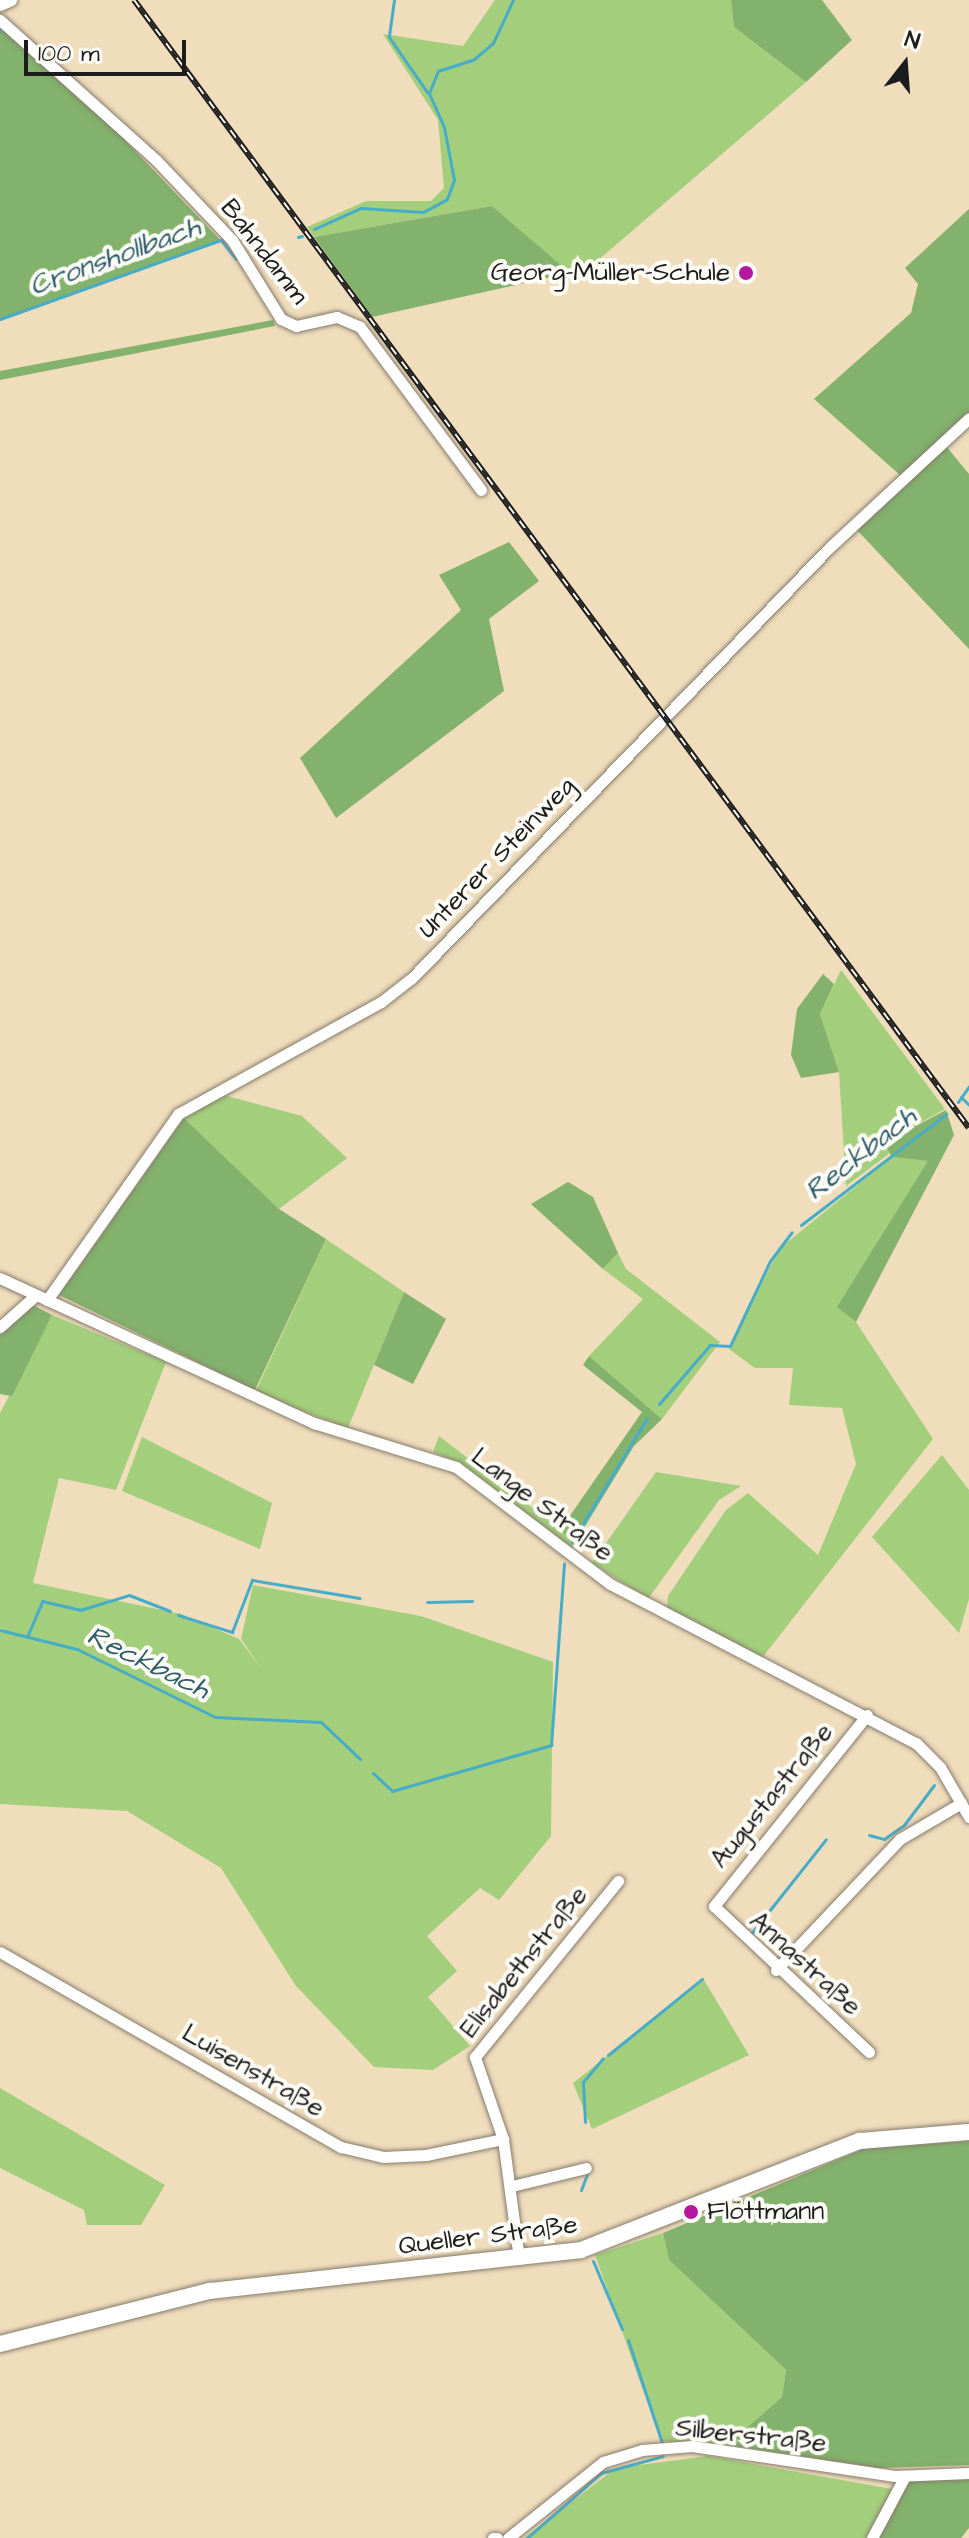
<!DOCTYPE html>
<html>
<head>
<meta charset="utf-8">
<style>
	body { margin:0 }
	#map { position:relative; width:969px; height:2538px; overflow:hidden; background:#efddbc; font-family:"Architects Daughter",sans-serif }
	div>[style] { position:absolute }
	.green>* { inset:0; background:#a3cf7c }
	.forest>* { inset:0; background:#82b26c }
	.stream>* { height:3px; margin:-1.5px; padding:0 1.5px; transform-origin:1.5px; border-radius:1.5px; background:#47acc7 }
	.roads { filter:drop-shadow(0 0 2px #867c6c) drop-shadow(0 0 2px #867c6c) }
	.street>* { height:11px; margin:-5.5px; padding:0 5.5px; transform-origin:5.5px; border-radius:5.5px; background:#fff }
	.secondary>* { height:16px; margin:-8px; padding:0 8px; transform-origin:8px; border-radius:8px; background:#fff }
	.rail>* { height:6px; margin-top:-3px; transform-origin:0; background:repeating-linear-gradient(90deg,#fdfcf7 0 9px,#1c1c1c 0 18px); box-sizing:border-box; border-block:2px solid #1c1c1c }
	.dots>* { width:22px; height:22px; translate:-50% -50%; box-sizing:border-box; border:4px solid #fdfcf7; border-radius:50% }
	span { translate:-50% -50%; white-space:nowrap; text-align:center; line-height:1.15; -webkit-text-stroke:8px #fdfcf7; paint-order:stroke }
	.street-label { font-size:26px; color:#1c1c1c }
	.poi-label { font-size:26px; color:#1c1c1c }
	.right { translate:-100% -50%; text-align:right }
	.left { translate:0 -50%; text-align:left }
	.water-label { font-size:28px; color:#2f5d69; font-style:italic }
	.north { position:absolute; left:865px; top:24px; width:80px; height:80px; -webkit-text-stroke:6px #fdfcf7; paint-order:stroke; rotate:17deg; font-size:22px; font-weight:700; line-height:32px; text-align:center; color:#1c1c1c }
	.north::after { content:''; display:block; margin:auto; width:28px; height:36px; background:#1c1c1c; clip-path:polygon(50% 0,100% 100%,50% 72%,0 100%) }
	.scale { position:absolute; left:24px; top:40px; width:162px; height:36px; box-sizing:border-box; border:4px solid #1c1c1c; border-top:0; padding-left:10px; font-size:24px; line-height:28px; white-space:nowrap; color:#1c1c1c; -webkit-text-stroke:6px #fdfcf7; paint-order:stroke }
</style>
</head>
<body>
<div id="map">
	<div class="green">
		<i style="clip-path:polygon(495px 0,731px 0,734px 27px,806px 82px,576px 279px,492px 206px,314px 237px,307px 227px,366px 201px,431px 201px,444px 188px,438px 120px,383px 34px,463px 46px)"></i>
		<i style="clip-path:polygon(841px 970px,945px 1109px,885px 1143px,890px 1153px,846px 1186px,839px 1072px,820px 1014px)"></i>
		<i style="clip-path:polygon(223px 1095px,302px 1116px,347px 1158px,279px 1209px,184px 1118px)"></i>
		<i style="clip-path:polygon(892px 1157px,929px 1161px,838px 1307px,856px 1322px,933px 1439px,762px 1658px,667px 1609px,668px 1596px,726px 1510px,748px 1493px,818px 1555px,856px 1464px,842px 1408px,789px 1405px,793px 1368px,755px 1368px,729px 1349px,779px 1249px)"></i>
		<i style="clip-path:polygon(326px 1239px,404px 1292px,348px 1428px,255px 1393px)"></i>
		<i style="clip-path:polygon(618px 1253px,626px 1269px,720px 1342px,662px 1419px,589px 1356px,643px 1299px,603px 1269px)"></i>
		<i style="clip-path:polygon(52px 1315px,166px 1362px,116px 1490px,59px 1478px,33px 1583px,181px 1614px,239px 1639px,261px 1668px,241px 1639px,253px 1585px,421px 1616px,553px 1662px,551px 1836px,499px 1900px,480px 1888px,427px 1936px,457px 1971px,428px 1997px,470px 2046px,433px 2070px,374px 2067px,296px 1986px,221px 1868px,127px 1811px,0 1804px,0 1629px,7px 1631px,0 1628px,0 1413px)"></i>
		<i style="clip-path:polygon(439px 1436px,576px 1541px,572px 1549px,459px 1462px,433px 1452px)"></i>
		<i style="clip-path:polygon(142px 1437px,272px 1503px,260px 1549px,122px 1491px)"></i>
		<i style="clip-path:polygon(942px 1455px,969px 1490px,969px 1599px,959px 1633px,872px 1537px)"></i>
		<i style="clip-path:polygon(656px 1472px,741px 1486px,719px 1500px,648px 1599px,592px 1563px)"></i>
		<i style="clip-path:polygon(704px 1980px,749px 2055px,592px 2129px,573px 2083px)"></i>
		<i style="clip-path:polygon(0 2088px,165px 2185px,141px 2225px,87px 2225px,84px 2210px,0 2168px)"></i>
		<i style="clip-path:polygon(663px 2233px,669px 2260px,786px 2370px,782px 2397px,727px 2445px,661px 2441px,595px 2255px)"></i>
		<i style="clip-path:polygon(708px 2456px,892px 2489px,867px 2538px,524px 2538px,616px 2468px)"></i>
	</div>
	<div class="forest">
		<i style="clip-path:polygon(731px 0,822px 0,852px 40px,806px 82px,734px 27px)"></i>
		<i style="clip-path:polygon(0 27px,120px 135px,221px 241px,0 321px)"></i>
		<i style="clip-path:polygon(492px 206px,570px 273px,372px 317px,314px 237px)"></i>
		<i style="clip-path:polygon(969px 209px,969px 413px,900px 475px,814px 399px,911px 313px,918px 284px,905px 268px)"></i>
		<i style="clip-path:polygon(273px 320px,275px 326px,0 380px,0 371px)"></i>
		<i style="clip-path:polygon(945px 445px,969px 474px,969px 649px,857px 530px)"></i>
		<i style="clip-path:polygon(509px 542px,539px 581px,489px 619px,504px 691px,336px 818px,300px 758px,461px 610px,439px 575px)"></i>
		<i style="clip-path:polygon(823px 974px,834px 984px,820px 1014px,839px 1072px,801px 1078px,791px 1055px,797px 1009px)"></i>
		<i style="clip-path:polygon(946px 1110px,954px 1135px,856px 1322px,837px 1307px,928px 1161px,892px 1157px,884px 1143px)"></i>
		<i style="clip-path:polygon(184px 1118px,279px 1209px,326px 1239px,255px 1390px,59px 1295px)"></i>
		<i style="clip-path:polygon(568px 1182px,593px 1197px,618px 1253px,603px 1269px,531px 1204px)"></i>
		<i style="clip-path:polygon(404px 1292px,446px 1319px,413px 1384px,374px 1365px)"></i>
		<i style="clip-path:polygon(33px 1305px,52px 1315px,12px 1396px,0 1394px,0 1335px)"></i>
		<i style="clip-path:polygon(589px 1356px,662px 1419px,634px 1446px,576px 1541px,560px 1530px,642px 1412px,583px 1365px)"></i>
		<i style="clip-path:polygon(969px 2141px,969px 2465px,880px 2468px,727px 2445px,782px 2397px,786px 2370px,669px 2260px,663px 2233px,863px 2149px)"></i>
		<i style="clip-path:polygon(969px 2478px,969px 2528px,961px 2538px,879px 2538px,909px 2481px)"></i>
	</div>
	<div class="stream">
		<i style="left:394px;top:0;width:37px;rotate:98deg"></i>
		<i style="left:389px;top:37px;width:67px;rotate:55.4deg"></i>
		<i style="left:0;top:31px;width:1px;rotate:-45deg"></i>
		<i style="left:314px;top:229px;width:51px;rotate:-24.1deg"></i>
		<i style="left:361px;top:208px;width:62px;rotate:3.7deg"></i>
		<i style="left:423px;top:212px;width:27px;rotate:-28deg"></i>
		<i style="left:447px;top:199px;width:20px;rotate:-70deg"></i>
		<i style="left:454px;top:180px;width:54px;rotate:-100.7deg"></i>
		<i style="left:444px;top:127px;width:37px;rotate:-114deg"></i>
		<i style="left:429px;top:93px;width:24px;rotate:-68deg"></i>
		<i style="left:438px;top:71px;width:38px;rotate:-18deg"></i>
		<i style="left:474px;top:59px;width:25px;rotate:-40deg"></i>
		<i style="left:493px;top:43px;width:47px;rotate:-65.1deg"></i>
		<i style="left:298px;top:237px;width:4px;rotate:-14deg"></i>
		<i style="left:0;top:319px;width:235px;rotate:-19.7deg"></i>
		<i style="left:221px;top:240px;width:24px;rotate:52deg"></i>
		<i style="left:961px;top:1097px;width:11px;rotate:45deg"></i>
		<i style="left:958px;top:1102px;width:19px;rotate:-55deg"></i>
		<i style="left:801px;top:1225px;width:183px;rotate:-37.4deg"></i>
		<i style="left:659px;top:1404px;width:78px;rotate:-49.2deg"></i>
		<i style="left:710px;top:1345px;width:20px;rotate:3deg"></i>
		<i style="left:730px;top:1346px;width:94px;rotate:-64.8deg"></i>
		<i style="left:770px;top:1261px;width:36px;rotate:-53deg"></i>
		<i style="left:572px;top:1542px;width:145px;rotate:-58.8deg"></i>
		<i style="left:427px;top:1602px;width:45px;rotate:-1.3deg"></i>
		<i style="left:178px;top:1615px;width:57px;rotate:17.5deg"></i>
		<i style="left:232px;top:1632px;width:56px;rotate:-69deg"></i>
		<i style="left:252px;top:1580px;width:109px;rotate:9.5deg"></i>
		<i style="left:0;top:1630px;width:79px;rotate:13.9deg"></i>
		<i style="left:77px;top:1649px;width:154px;rotate:26.2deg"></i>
		<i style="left:215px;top:1717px;width:106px;rotate:2.7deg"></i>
		<i style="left:321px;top:1722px;width:54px;rotate:43.5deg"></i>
		<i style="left:27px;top:1637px;width:39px;rotate:-67deg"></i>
		<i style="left:42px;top:1601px;width:39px;rotate:13deg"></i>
		<i style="left:80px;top:1610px;width:51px;rotate:-17deg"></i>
		<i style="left:129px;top:1595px;width:44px;rotate:21.3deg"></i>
		<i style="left:373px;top:1773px;width:26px;rotate:43deg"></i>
		<i style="left:392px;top:1791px;width:166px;rotate:-16.1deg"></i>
		<i style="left:551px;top:1745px;width:182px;rotate:-85.9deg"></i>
		<i style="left:869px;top:1835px;width:16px;rotate:15deg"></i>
		<i style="left:884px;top:1839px;width:24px;rotate:-35deg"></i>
		<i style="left:904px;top:1825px;width:50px;rotate:-53.1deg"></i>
		<i style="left:750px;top:1935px;width:122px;rotate:-51.6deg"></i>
		<i style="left:608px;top:2055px;width:121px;rotate:-39deg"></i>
		<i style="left:585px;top:2122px;width:40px;rotate:-92.9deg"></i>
		<i style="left:583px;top:2082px;width:31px;rotate:-50deg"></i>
		<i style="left:581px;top:2190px;width:19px;rotate:-69deg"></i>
		<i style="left:593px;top:2261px;width:74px;rotate:66.9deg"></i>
		<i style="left:628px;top:2340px;width:108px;rotate:71.7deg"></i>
		<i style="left:527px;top:2538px;width:98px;rotate:-41.3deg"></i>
		<i style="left:601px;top:2473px;width:64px;rotate:-15.3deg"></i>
	</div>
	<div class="roads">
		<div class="street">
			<i style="left:0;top:5px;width:12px;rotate:-24deg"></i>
			<i style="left:0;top:20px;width:210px;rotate:41.9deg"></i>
			<i style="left:156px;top:160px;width:110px;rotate:46.5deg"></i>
			<i style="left:232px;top:240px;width:93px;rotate:58.2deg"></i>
			<i style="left:281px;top:319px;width:17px;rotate:25deg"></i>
			<i style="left:296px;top:326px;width:42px;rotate:-12.4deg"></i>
			<i style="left:337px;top:317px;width:25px;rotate:23deg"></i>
			<i style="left:360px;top:327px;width:203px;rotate:53.4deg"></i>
			<i style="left:0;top:1278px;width:346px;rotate:24.8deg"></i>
			<i style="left:314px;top:1423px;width:149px;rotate:17.2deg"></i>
			<i style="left:456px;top:1467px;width:193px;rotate:37.2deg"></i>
			<i style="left:610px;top:1584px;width:345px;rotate:27.5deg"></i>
			<i style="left:916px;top:1743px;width:34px;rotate:45deg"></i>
			<i style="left:940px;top:1767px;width:58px;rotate:59.9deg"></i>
			<i style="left:47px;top:1300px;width:228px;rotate:-54.8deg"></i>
			<i style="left:178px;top:1114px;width:232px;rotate:-28.9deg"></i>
			<i style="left:381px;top:1002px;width:39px;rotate:-38deg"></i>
			<i style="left:412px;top:978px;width:602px;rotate:-45.88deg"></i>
			<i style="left:831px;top:546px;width:188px;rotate:-42.8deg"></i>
			<i style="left:0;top:1327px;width:48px;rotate:-41.6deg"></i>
			<i style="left:867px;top:1715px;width:245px;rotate:128.7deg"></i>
			<i style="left:714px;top:1906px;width:213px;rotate:43.3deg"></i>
			<i style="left:0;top:1952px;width:393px;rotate:29.8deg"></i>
			<i style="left:341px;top:2147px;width:43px;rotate:13.4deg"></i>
			<i style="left:383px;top:2157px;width:43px;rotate:-2.7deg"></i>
			<i style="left:426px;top:2155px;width:79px;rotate:-11.7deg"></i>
			<i style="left:776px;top:1970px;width:180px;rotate:-46.6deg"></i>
			<i style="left:900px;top:1839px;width:71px;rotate:-30.5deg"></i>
			<i style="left:512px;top:2186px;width:76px;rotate:-13.7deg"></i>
			<i style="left:519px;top:2259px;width:121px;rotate:-97.6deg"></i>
			<i style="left:503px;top:2139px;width:87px;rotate:-108.9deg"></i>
			<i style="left:475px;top:2057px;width:227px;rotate:-50.9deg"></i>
			<i style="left:493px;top:2538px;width:4px"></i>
			<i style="left:508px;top:2538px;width:122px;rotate:-38.7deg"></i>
			<i style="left:603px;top:2462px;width:41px;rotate:-17.1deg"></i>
			<i style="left:642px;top:2450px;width:50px;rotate:-4.6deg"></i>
			<i style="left:692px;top:2446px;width:205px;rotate:8.4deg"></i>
			<i style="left:895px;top:2476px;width:74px;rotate:-2.3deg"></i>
			<i style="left:872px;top:2538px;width:70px;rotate:-62deg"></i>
		</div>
		<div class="secondary">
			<i style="left:0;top:2344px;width:217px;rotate:-14.2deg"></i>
			<i style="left:210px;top:2291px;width:373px;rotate:-6.3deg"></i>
			<i style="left:581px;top:2250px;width:299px;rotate:-21.4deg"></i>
			<i style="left:859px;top:2141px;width:110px;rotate:-4.7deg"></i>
		</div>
	</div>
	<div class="rail">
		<i style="left:134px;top:0;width:1403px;rotate:53.49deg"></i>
	</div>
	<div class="dots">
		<i style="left:746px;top:273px;background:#b5179e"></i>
		<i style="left:691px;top:2212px;background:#b5179e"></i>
	</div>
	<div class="street-label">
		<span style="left:264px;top:252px;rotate:52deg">Bahndamm</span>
		<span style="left:497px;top:858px;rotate:-46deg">Unterer Steinweg</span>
		<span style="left:542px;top:1505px;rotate:37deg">Lange Straße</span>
		<span style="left:772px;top:1796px;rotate:-51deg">Augustastraße</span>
		<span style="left:524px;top:1962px;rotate:-51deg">Elisabethstraße</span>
		<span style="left:805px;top:1964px;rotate:42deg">Annastraße</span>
		<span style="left:253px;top:2071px;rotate:30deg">Luisenstraße</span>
		<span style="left:488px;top:2236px;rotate:-7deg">Queller Straße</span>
		<span style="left:751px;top:2436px;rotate:6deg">Silberstraße</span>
	</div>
	<div class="poi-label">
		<span class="right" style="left:730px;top:273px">Georg-Müller-Schule</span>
		<span class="left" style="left:707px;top:2212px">Flöttmann</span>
	</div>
	<div class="water-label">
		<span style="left:115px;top:257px;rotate:-20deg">Cronshollbach</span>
		<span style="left:861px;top:1154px;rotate:-38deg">Reckbach</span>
		<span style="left:148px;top:1663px;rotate:26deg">Reckbach</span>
	</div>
	<div class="north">N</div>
	<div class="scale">100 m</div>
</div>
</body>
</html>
